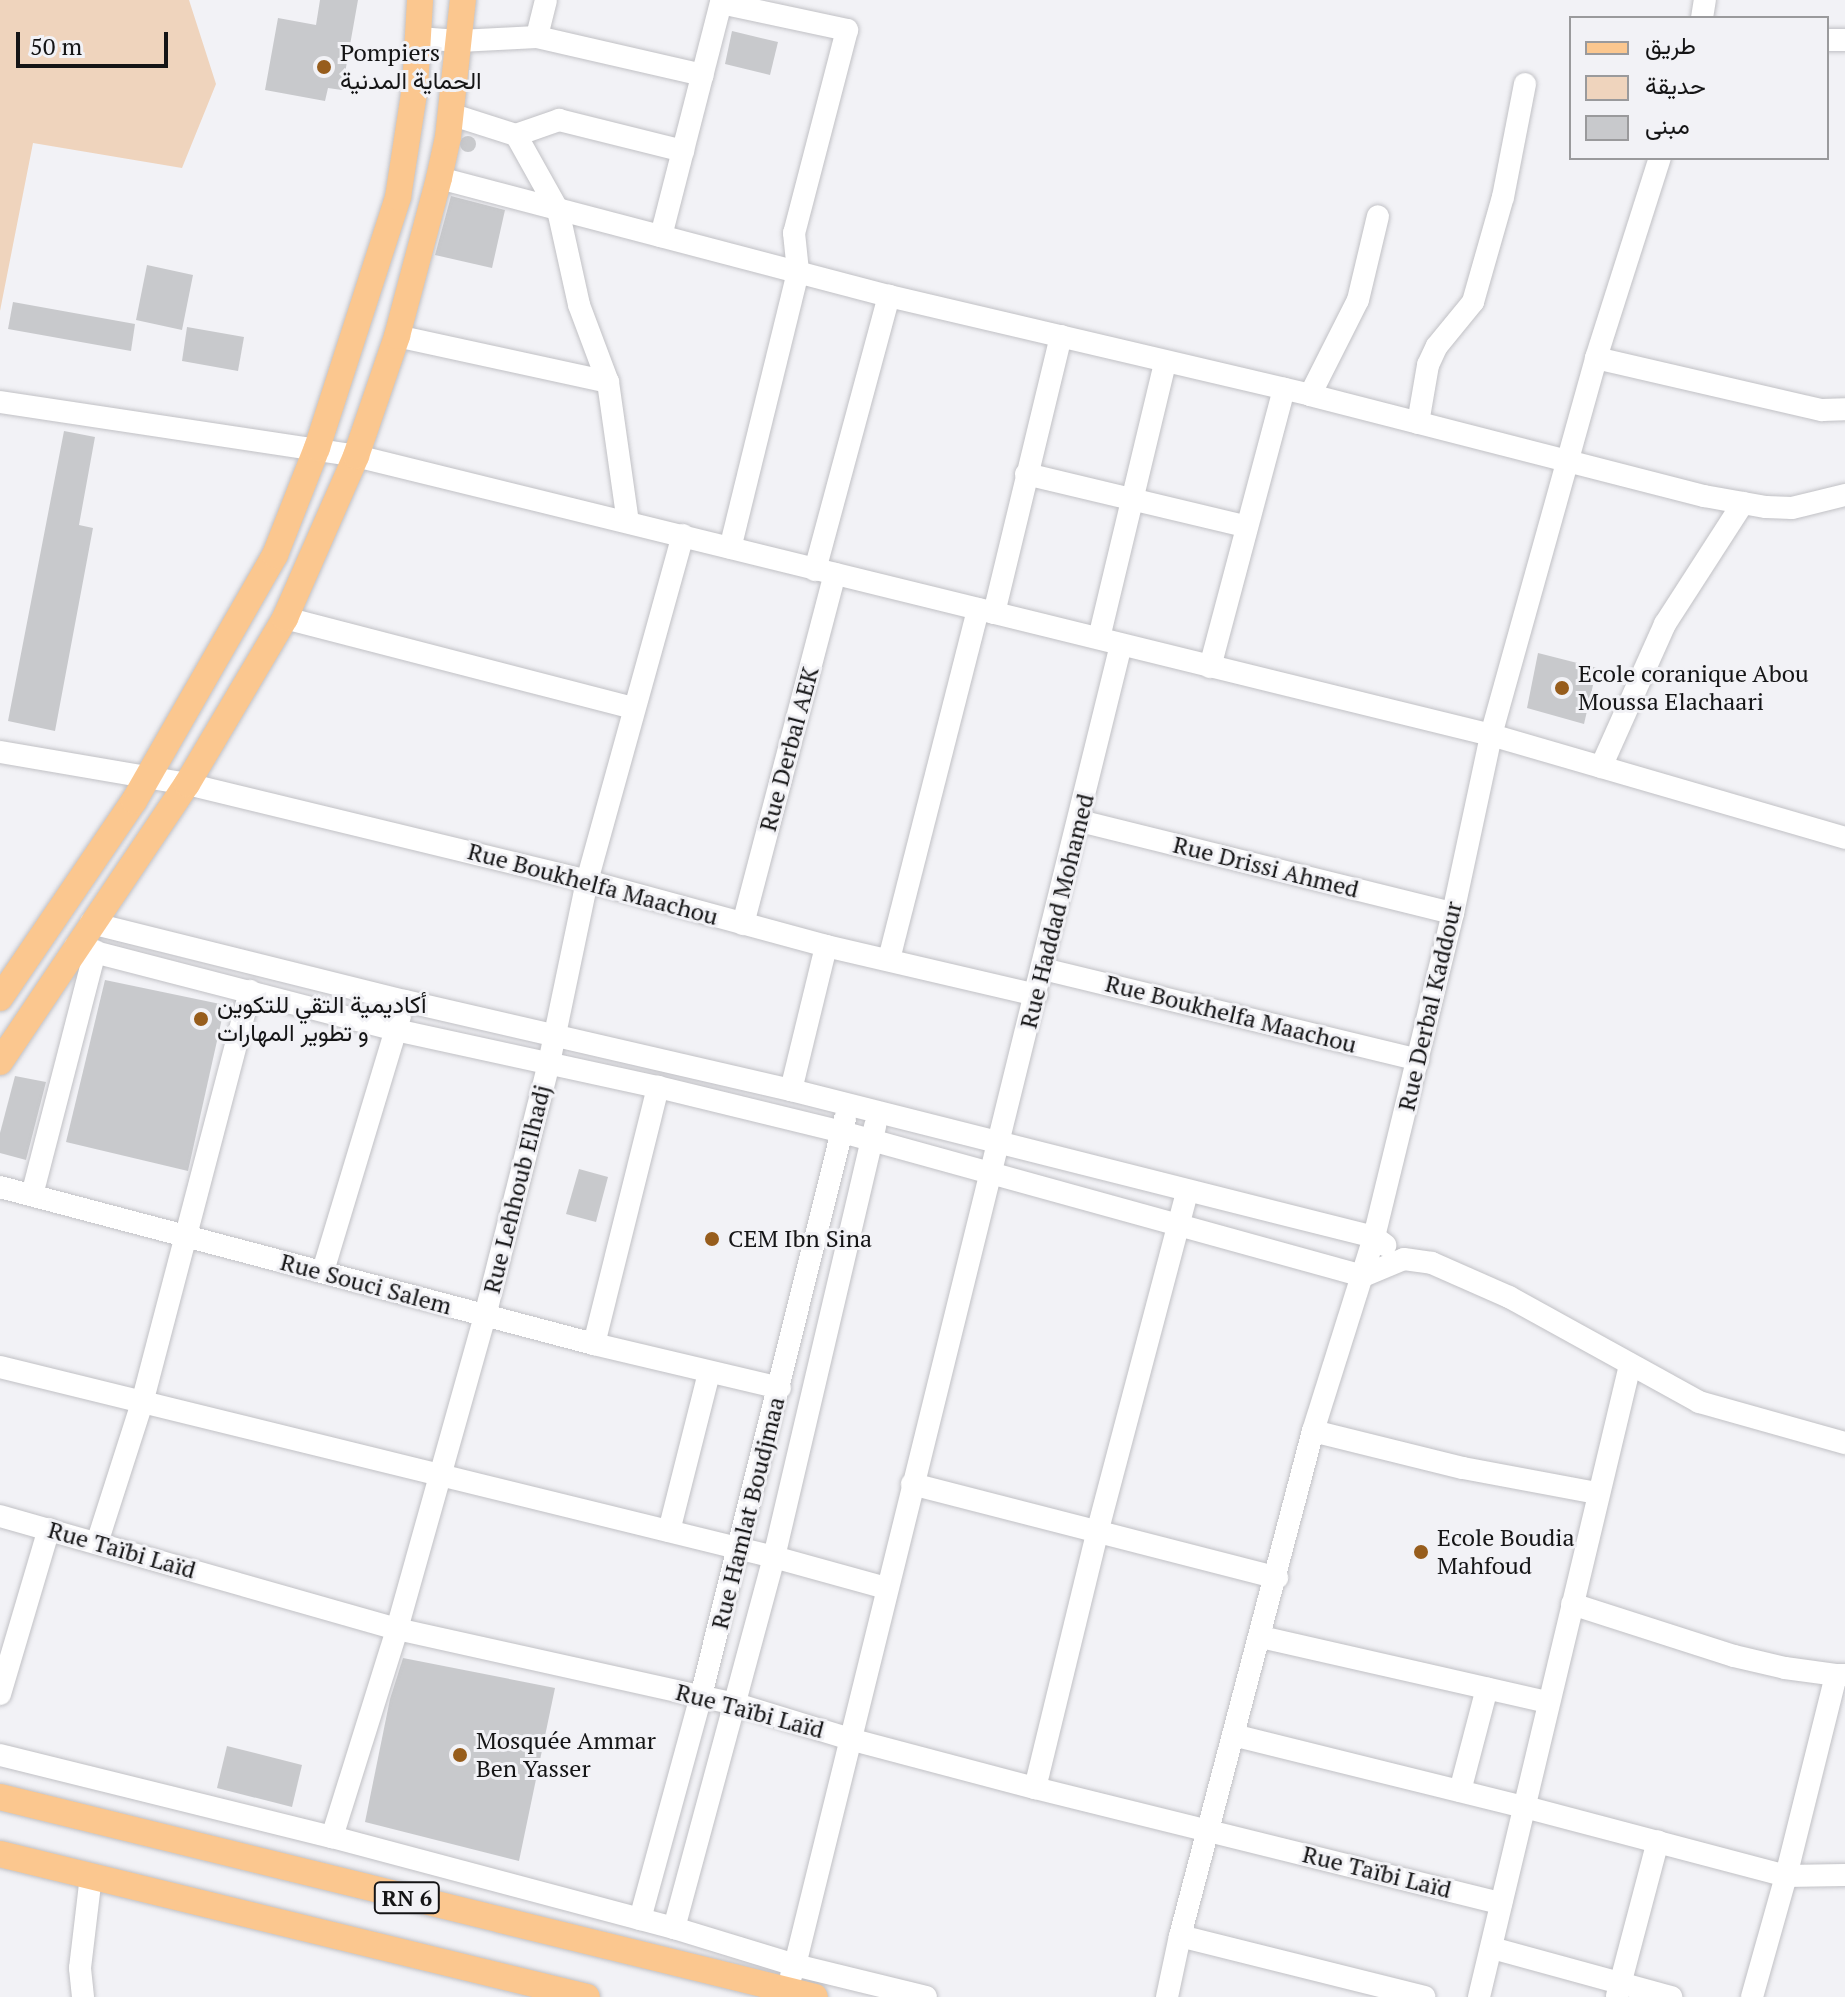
<!DOCTYPE html>
<html>
<head>
<meta charset="utf-8">
<style>
	body { margin:0 }
	#map { position:relative; width:1845px; height:1997px; overflow:hidden; background:#f2f2f6; font-family:"PT Serif",Vazirmatn,serif }
	div>[style] { position:absolute }
	.green>* { inset:0; background:#efd4bd }
	.building>* { inset:0; background:#c8c9cc }
	.round { border-radius:50% }
	.roads { filter:drop-shadow(0 0 2px #c1c1c5) drop-shadow(0 0 2px #c1c1c5) }
	.minor>* { height:22px; margin:-11px; padding:0 11px; transform-origin:11px; border-radius:11px; background:#fff }
	.major>* { height:26px; margin:-13px; padding:0 13px; transform-origin:13px; border-radius:13px; background:#fbc78f }
	.dots>* { width:22px; height:22px; translate:-50% -50%; box-sizing:border-box; border:4px solid #f2f2f6; border-radius:50% }
	span { translate:-50% -50%; white-space:nowrap; text-align:center; line-height:1.15; -webkit-text-stroke:6px #f2f2f6; paint-order:stroke }
	.shield-label span { padding:2px 6px; background:#f2f2f6; border:2px solid; border-radius:6px; -webkit-text-stroke-width:0 }
	.shield-label { font-size:22px; color:#151516; font-weight:700 }
	.poi-label { font-size:24px; color:#151516 }
	.left { translate:0 -50%; text-align:left }
	.street-label { font-size:24px; color:#151516 }
	.legend { position:absolute; left:1569px; top:16px; width:260px; height:144px; box-sizing:border-box; background:#f2f2f6; border:2px solid #9a9a9c; margin:0; padding:10px 14px; list-style:none; font-size:24px; color:#151516 }
	.legend li { display:flex; align-items:center; gap:16px; height:40px }
	.legend b { width:40px; border:2px solid #9a9a9c }
	.scale { position:absolute; left:16px; top:32px; width:152px; height:36px; box-sizing:border-box; border:4px solid #151516; border-top:0; padding-left:10px; font-size:24px; line-height:28px; white-space:nowrap; color:#151516; -webkit-text-stroke:6px #f2f2f6; paint-order:stroke }
</style>
</head>
<body>
<div id="map">
	<div class="green">
		<i style="clip-path:polygon(0 0,189px 0,216px 84px,182px 168px,33px 143px,0 311px)"></i>
	</div>
	<div class="building">
		<i style="clip-path:polygon(320px 0,358px 0,342px 90px,328px 88px,325px 101px,265px 90px,278px 18px,316px 25px)"></i>
		<i style="clip-path:polygon(732px 31px,778px 42px,770px 75px,725px 64px)"></i>
		<i class="round" style="left:460px;top:136px;width:16px;height:16px"></i>
		<i style="clip-path:polygon(451px 196px,505px 210px,492px 268px,435px 255px)"></i>
		<i style="clip-path:polygon(147px 265px,193px 275px,182px 330px,136px 320px)"></i>
		<i style="clip-path:polygon(13px 302px,135px 324px,131px 351px,8px 329px)"></i>
		<i style="clip-path:polygon(187px 327px,244px 337px,238px 371px,182px 361px)"></i>
		<i style="clip-path:polygon(64px 431px,95px 437px,79px 525px,93px 528px,55px 731px,8px 721px)"></i>
		<i style="clip-path:polygon(1538px 653px,1597px 668px,1584px 724px,1527px 708px)"></i>
		<i style="clip-path:polygon(105px 980px,225px 1005px,188px 1171px,66px 1142px)"></i>
		<i style="clip-path:polygon(15px 1076px,46px 1082px,26px 1160px,0 1153px,0 1133px)"></i>
		<i style="clip-path:polygon(579px 1169px,608px 1177px,596px 1222px,566px 1214px)"></i>
		<i style="clip-path:polygon(403px 1658px,555px 1688px,519px 1861px,365px 1822px,390px 1699px)"></i>
		<i style="clip-path:polygon(227px 1746px,302px 1765px,292px 1807px,217px 1788px)"></i>
	</div>
	<div class="roads">
		<div class="minor">
			<i style="left:546px;top:0;width:38px;rotate:104deg"></i>
			<i style="left:537px;top:37px;width:170px;rotate:12.9deg"></i>
			<i style="left:1702px;top:18px;width:18px;rotate:-81deg"></i>
			<i style="left:418px;top:38px;width:41px;rotate:4.2deg"></i>
			<i style="left:459px;top:41px;width:78px;rotate:-2.9deg"></i>
			<i style="left:1827px;top:40px;width:18px"></i>
			<i style="left:450px;top:114px;width:69px;rotate:17.7deg"></i>
			<i style="left:516px;top:135px;width:86px;rotate:60.8deg"></i>
			<i style="left:558px;top:210px;width:97px;rotate:77.5deg"></i>
			<i style="left:579px;top:305px;width:82px;rotate:69.4deg"></i>
			<i style="left:608px;top:382px;width:141px;rotate:81.9deg"></i>
			<i style="left:516px;top:135px;width:46px;rotate:-19.2deg"></i>
			<i style="left:559px;top:120px;width:128px;rotate:14deg"></i>
			<i style="left:439px;top:178px;width:465px;rotate:14.7deg"></i>
			<i style="left:889px;top:296px;width:432px;rotate:13.2deg"></i>
			<i style="left:1310px;top:395px;width:407px;rotate:14.4deg"></i>
			<i style="left:1704px;top:496px;width:63px;rotate:10.1deg"></i>
			<i style="left:1766px;top:507px;width:26px;rotate:2deg"></i>
			<i style="left:1792px;top:508px;width:55px;rotate:-13.8deg"></i>
			<i style="left:661px;top:236px;width:241px;rotate:-75.6deg"></i>
			<i style="left:721px;top:3px;width:129px;rotate:12.1deg"></i>
			<i style="left:847px;top:30px;width:210px;rotate:104.6deg"></i>
			<i style="left:794px;top:233px;width:39px;rotate:84deg"></i>
			<i style="left:798px;top:272px;width:284px;rotate:103.8deg"></i>
			<i style="left:397px;top:336px;width:216px;rotate:12.3deg"></i>
			<i style="left:1596px;top:358px;width:232px;rotate:13deg"></i>
			<i style="left:1822px;top:410px;width:23px;rotate:-2deg"></i>
			<i style="left:1310px;top:395px;width:106px;rotate:-63.2deg"></i>
			<i style="left:1358px;top:300px;width:86px;rotate:-76.6deg"></i>
			<i style="left:0;top:402px;width:360px;rotate:8.6deg"></i>
			<i style="left:356px;top:456px;width:1169px;rotate:13.81deg"></i>
			<i style="left:1491px;top:735px;width:369px;rotate:16.2deg"></i>
			<i style="left:1418px;top:423px;width:59px;rotate:-80.2deg"></i>
			<i style="left:1428px;top:365px;width:21px;rotate:-65deg"></i>
			<i style="left:1437px;top:346px;width:57px;rotate:-50.7deg"></i>
			<i style="left:1473px;top:302px;width:109px;rotate:-74.1deg"></i>
			<i style="left:1503px;top:197px;width:115px;rotate:-79deg"></i>
			<i style="left:1026px;top:474px;width:225px;rotate:13.4deg"></i>
			<i style="left:815px;top:570px;width:284px;rotate:-74.9deg"></i>
			<i style="left:994px;top:613px;width:285px;rotate:-76.4deg"></i>
			<i style="left:285px;top:618px;width:360px;rotate:14.5deg"></i>
			<i style="left:1099px;top:638px;width:283px;rotate:-76.5deg"></i>
			<i style="left:1210px;top:667px;width:288px;rotate:-75.1deg"></i>
			<i style="left:0;top:752px;width:190px;rotate:9.7deg"></i>
			<i style="left:187px;top:784px;width:412px;rotate:13.6deg"></i>
			<i style="left:587px;top:881px;width:248px;rotate:15.2deg"></i>
			<i style="left:826px;top:946px;width:216px;rotate:13.1deg"></i>
			<i style="left:1601px;top:767px;width:157px;rotate:-65.9deg"></i>
			<i style="left:1665px;top:624px;width:144px;rotate:-57.2deg"></i>
			<i style="left:1080px;top:821px;width:384px;rotate:13.9deg"></i>
			<i style="left:91px;top:923px;width:324px;rotate:14deg"></i>
			<i style="left:405px;top:1001px;width:396px;rotate:13deg"></i>
			<i style="left:791px;top:1090px;width:601px;rotate:14.15deg"></i>
			<i style="left:1374px;top:1237px;width:14px;rotate:36deg"></i>
			<i style="left:743px;top:924px;width:362px;rotate:-75.3deg"></i>
			<i style="left:75px;top:947px;width:332px;rotate:14.5deg"></i>
			<i style="left:396px;top:1030px;width:268px;rotate:12.3deg"></i>
			<i style="left:658px;top:1087px;width:189px;rotate:13.7deg"></i>
			<i style="left:842px;top:1132px;width:541px;rotate:15.45deg"></i>
			<i style="left:1363px;top:1276px;width:44px;rotate:-22.5deg"></i>
			<i style="left:1404px;top:1259px;width:28px;rotate:8deg"></i>
			<i style="left:1432px;top:1263px;width:84px;rotate:23.8deg"></i>
			<i style="left:1509px;top:1297px;width:217px;rotate:28.9deg"></i>
			<i style="left:1699px;top:1402px;width:152px;rotate:15.7deg"></i>
			<i style="left:889px;top:959px;width:361px;rotate:-75.7deg"></i>
			<i style="left:1043px;top:969px;width:386px;rotate:13.6deg"></i>
			<i style="left:791px;top:1090px;width:148px;rotate:-76.3deg"></i>
			<i style="left:0;top:1187px;width:614px;rotate:14.81deg"></i>
			<i style="left:594px;top:1344px;width:191px;rotate:13.3deg"></i>
			<i style="left:32px;top:1195px;width:252px;rotate:-75.5deg"></i>
			<i style="left:323px;top:1271px;width:266px;rotate:-73.2deg"></i>
			<i style="left:594px;top:1344px;width:265px;rotate:-76deg"></i>
			<i style="left:0;top:1367px;width:797px;rotate:13.79deg"></i>
			<i style="left:774px;top:1557px;width:116px;rotate:15.5deg"></i>
			<i style="left:1313px;top:1431px;width:154px;rotate:13.9deg"></i>
			<i style="left:1463px;top:1468px;width:136px;rotate:10.6deg"></i>
			<i style="left:912px;top:1484px;width:377px;rotate:14.4deg"></i>
			<i style="left:0;top:1516px;width:413px;rotate:15.9deg"></i>
			<i style="left:397px;top:1629px;width:347px;rotate:12.5deg"></i>
			<i style="left:736px;top:1704px;width:122px;rotate:17.1deg"></i>
			<i style="left:853px;top:1740px;width:188px;rotate:14.8deg"></i>
			<i style="left:1035px;top:1788px;width:480px;rotate:13.9deg"></i>
			<i style="left:669px;top:1531px;width:163px;rotate:-75.8deg"></i>
			<i style="left:97px;top:1543px;width:147px;rotate:-72.2deg"></i>
			<i style="left:142px;top:1403px;width:426px;rotate:-75.3deg"></i>
			<i style="left:1572px;top:1604px;width:170px;rotate:17.8deg"></i>
			<i style="left:1734px;top:1656px;width:52px;rotate:13.2deg"></i>
			<i style="left:1785px;top:1668px;width:51px;rotate:7.8deg"></i>
			<i style="left:1261px;top:1637px;width:294px;rotate:12.8deg"></i>
			<i style="left:0;top:1694px;width:172px;rotate:-73.5deg"></i>
			<i style="left:1233px;top:1735px;width:301px;rotate:13.9deg"></i>
			<i style="left:1525px;top:1807px;width:270px;rotate:14.8deg"></i>
			<i style="left:1786px;top:1876px;width:59px;rotate:-1deg"></i>
			<i style="left:0;top:1755px;width:342px;rotate:13.9deg"></i>
			<i style="left:332px;top:1837px;width:354px;rotate:14.9deg"></i>
			<i style="left:674px;top:1928px;width:127px;rotate:17deg"></i>
			<i style="left:795px;top:1965px;width:12px;rotate:110deg"></i>
			<i style="left:1035px;top:1788px;width:262px;rotate:-76.3deg"></i>
			<i style="left:1097px;top:1533px;width:353px;rotate:-75.2deg"></i>
			<i style="left:1460px;top:1791px;width:106px;rotate:-75.3deg"></i>
			<i style="left:332px;top:1837px;width:218px;rotate:-72.6deg"></i>
			<i style="left:397px;top:1629px;width:325px;rotate:-74.3deg"></i>
			<i style="left:485px;top:1316px;width:261px;rotate:-75.8deg"></i>
			<i style="left:549px;top:1063px;width:186px;rotate:-78.2deg"></i>
			<i style="left:587px;top:881px;width:359px;rotate:-74.5deg"></i>
			<i style="left:640px;top:1919px;width:231px;rotate:-74.7deg"></i>
			<i style="left:701px;top:1696px;width:595px;rotate:-75.99deg"></i>
			<i style="left:674px;top:1928px;width:384px;rotate:-74.9deg"></i>
			<i style="left:774px;top:1557px;width:443px;rotate:-76.8deg"></i>
			<i style="left:1180px;top:1936px;width:252px;rotate:14deg"></i>
			<i style="left:1492px;top:1948px;width:186px;rotate:15.3deg"></i>
			<i style="left:1617px;top:1996px;width:160px;rotate:-75.2deg"></i>
			<i style="left:83px;top:1997px;width:29px;rotate:-96deg"></i>
			<i style="left:80px;top:1968px;width:93px;rotate:-83.2deg"></i>
			<i style="left:926px;top:1997px;width:135px;rotate:-166.3deg"></i>
			<i style="left:795px;top:1965px;width:1360px;rotate:-76.13deg"></i>
			<i style="left:1167px;top:1997px;width:62px;rotate:-78deg"></i>
			<i style="left:1180px;top:1936px;width:522px;rotate:-75.25deg"></i>
			<i style="left:1313px;top:1431px;width:203px;rotate:-72.5deg"></i>
			<i style="left:1374px;top:1237px;width:333px;rotate:-76.3deg"></i>
			<i style="left:1453px;top:913px;width:182px;rotate:-77.9deg"></i>
			<i style="left:1491px;top:735px;width:391px;rotate:-74.4deg"></i>
			<i style="left:1596px;top:358px;width:210px;rotate:-72.3deg"></i>
			<i style="left:1479px;top:1997px;width:650px;rotate:-76.56deg"></i>
			<i style="left:1752px;top:1997px;width:126px;rotate:-74.3deg"></i>
			<i style="left:1786px;top:1876px;width:207px;rotate:-76deg"></i>
			<i style="left:1836px;top:1675px;width:9px"></i>
		</div>
		<div class="major">
			<i style="left:0;top:998px;width:238px;rotate:-55.8deg"></i>
			<i style="left:134px;top:801px;width:284px;rotate:-60.2deg"></i>
			<i style="left:275px;top:555px;width:115px;rotate:-68.6deg"></i>
			<i style="left:317px;top:448px;width:264px;rotate:-72.1deg"></i>
			<i style="left:398px;top:197px;width:111px;rotate:-81.2deg"></i>
			<i style="left:415px;top:87px;width:87px;rotate:-86.7deg"></i>
			<i style="left:0;top:1062px;width:335px;rotate:-56.1deg"></i>
			<i style="left:187px;top:784px;width:193px;rotate:-59.4deg"></i>
			<i style="left:285px;top:618px;width:177px;rotate:-66.3deg"></i>
			<i style="left:356px;top:456px;width:127px;rotate:-71.1deg"></i>
			<i style="left:397px;top:336px;width:163px;rotate:-75.1deg"></i>
			<i style="left:439px;top:178px;width:42px;rotate:-77.6deg"></i>
			<i style="left:448px;top:137px;width:138px;rotate:-83.8deg"></i>
			<i style="left:0;top:1797px;width:839px;rotate:13.79deg"></i>
			<i style="left:0;top:1854px;width:604px;rotate:13.69deg"></i>
		</div>
	</div>
	<div class="dots">
		<i style="left:324px;top:67px;background:#975d1c"></i>
		<i style="left:1562px;top:688px;background:#975d1c"></i>
		<i style="left:201px;top:1019px;background:#975d1c"></i>
		<i style="left:712px;top:1239px;background:#975d1c"></i>
		<i style="left:1421px;top:1552px;background:#975d1c"></i>
		<i style="left:460px;top:1755px;background:#975d1c"></i>
	</div>
	<div class="shield-label">
		<span style="left:407px;top:1898px">RN 6</span>
	</div>
	<div class="poi-label">
		<span class="left" style="left:340px;top:67px">Pompiers<br>الحماية المدنية</span>
		<span class="left" style="left:1578px;top:688px">Ecole coranique Abou<br>Moussa Elachaari</span>
		<span class="left" style="left:217px;top:1019px">أكاديمية التقي للتكوين<br>و تطوير المهارات</span>
		<span class="left" style="left:728px;top:1239px">CEM Ibn Sina</span>
		<span class="left" style="left:1437px;top:1552px">Ecole Boudia<br>Mahfoud</span>
		<span class="left" style="left:476px;top:1755px">Mosquée Ammar<br>Ben Yasser</span>
	</div>
	<div class="street-label">
		<span style="left:789px;top:749px;rotate:-75deg">Rue Derbal AEK</span>
		<span style="left:1266px;top:867px;rotate:14deg">Rue Drissi Ahmed</span>
		<span style="left:593px;top:884px;rotate:15deg">Rue Boukhelfa Maachou</span>
		<span style="left:1057px;top:911px;rotate:-76deg">Rue Haddad Mohamed</span>
		<span style="left:1430px;top:1006px;rotate:-77deg">Rue Derbal Kaddour</span>
		<span style="left:1231px;top:1014px;rotate:14deg">Rue Boukhelfa Maachou</span>
		<span style="left:517px;top:1189px;rotate:-76deg">Rue Lehhoub Elhadj</span>
		<span style="left:366px;top:1284px;rotate:15deg">Rue Souci Salem</span>
		<span style="left:748px;top:1513px;rotate:-76deg">Rue Hamlat Boudjmaa</span>
		<span style="left:122px;top:1550px;rotate:16deg">Rue Taïbi Laïd</span>
		<span style="left:750px;top:1711px;rotate:15deg">Rue Taïbi Laïd</span>
		<span style="left:1377px;top:1872px;rotate:14deg">Rue Taïbi Laïd</span>
	</div>
	<ul class="legend">
	<li><b style="height:10px;background:#fbc78f"></b>طريق</li>
	<li><b style="height:22px;background:#efd4bd"></b>حديقة</li>
	<li><b style="height:22px;background:#c8c9cc"></b>مبنى</li>
	</ul>
	<div class="scale">50 m</div>
</div>
</body>
</html>
